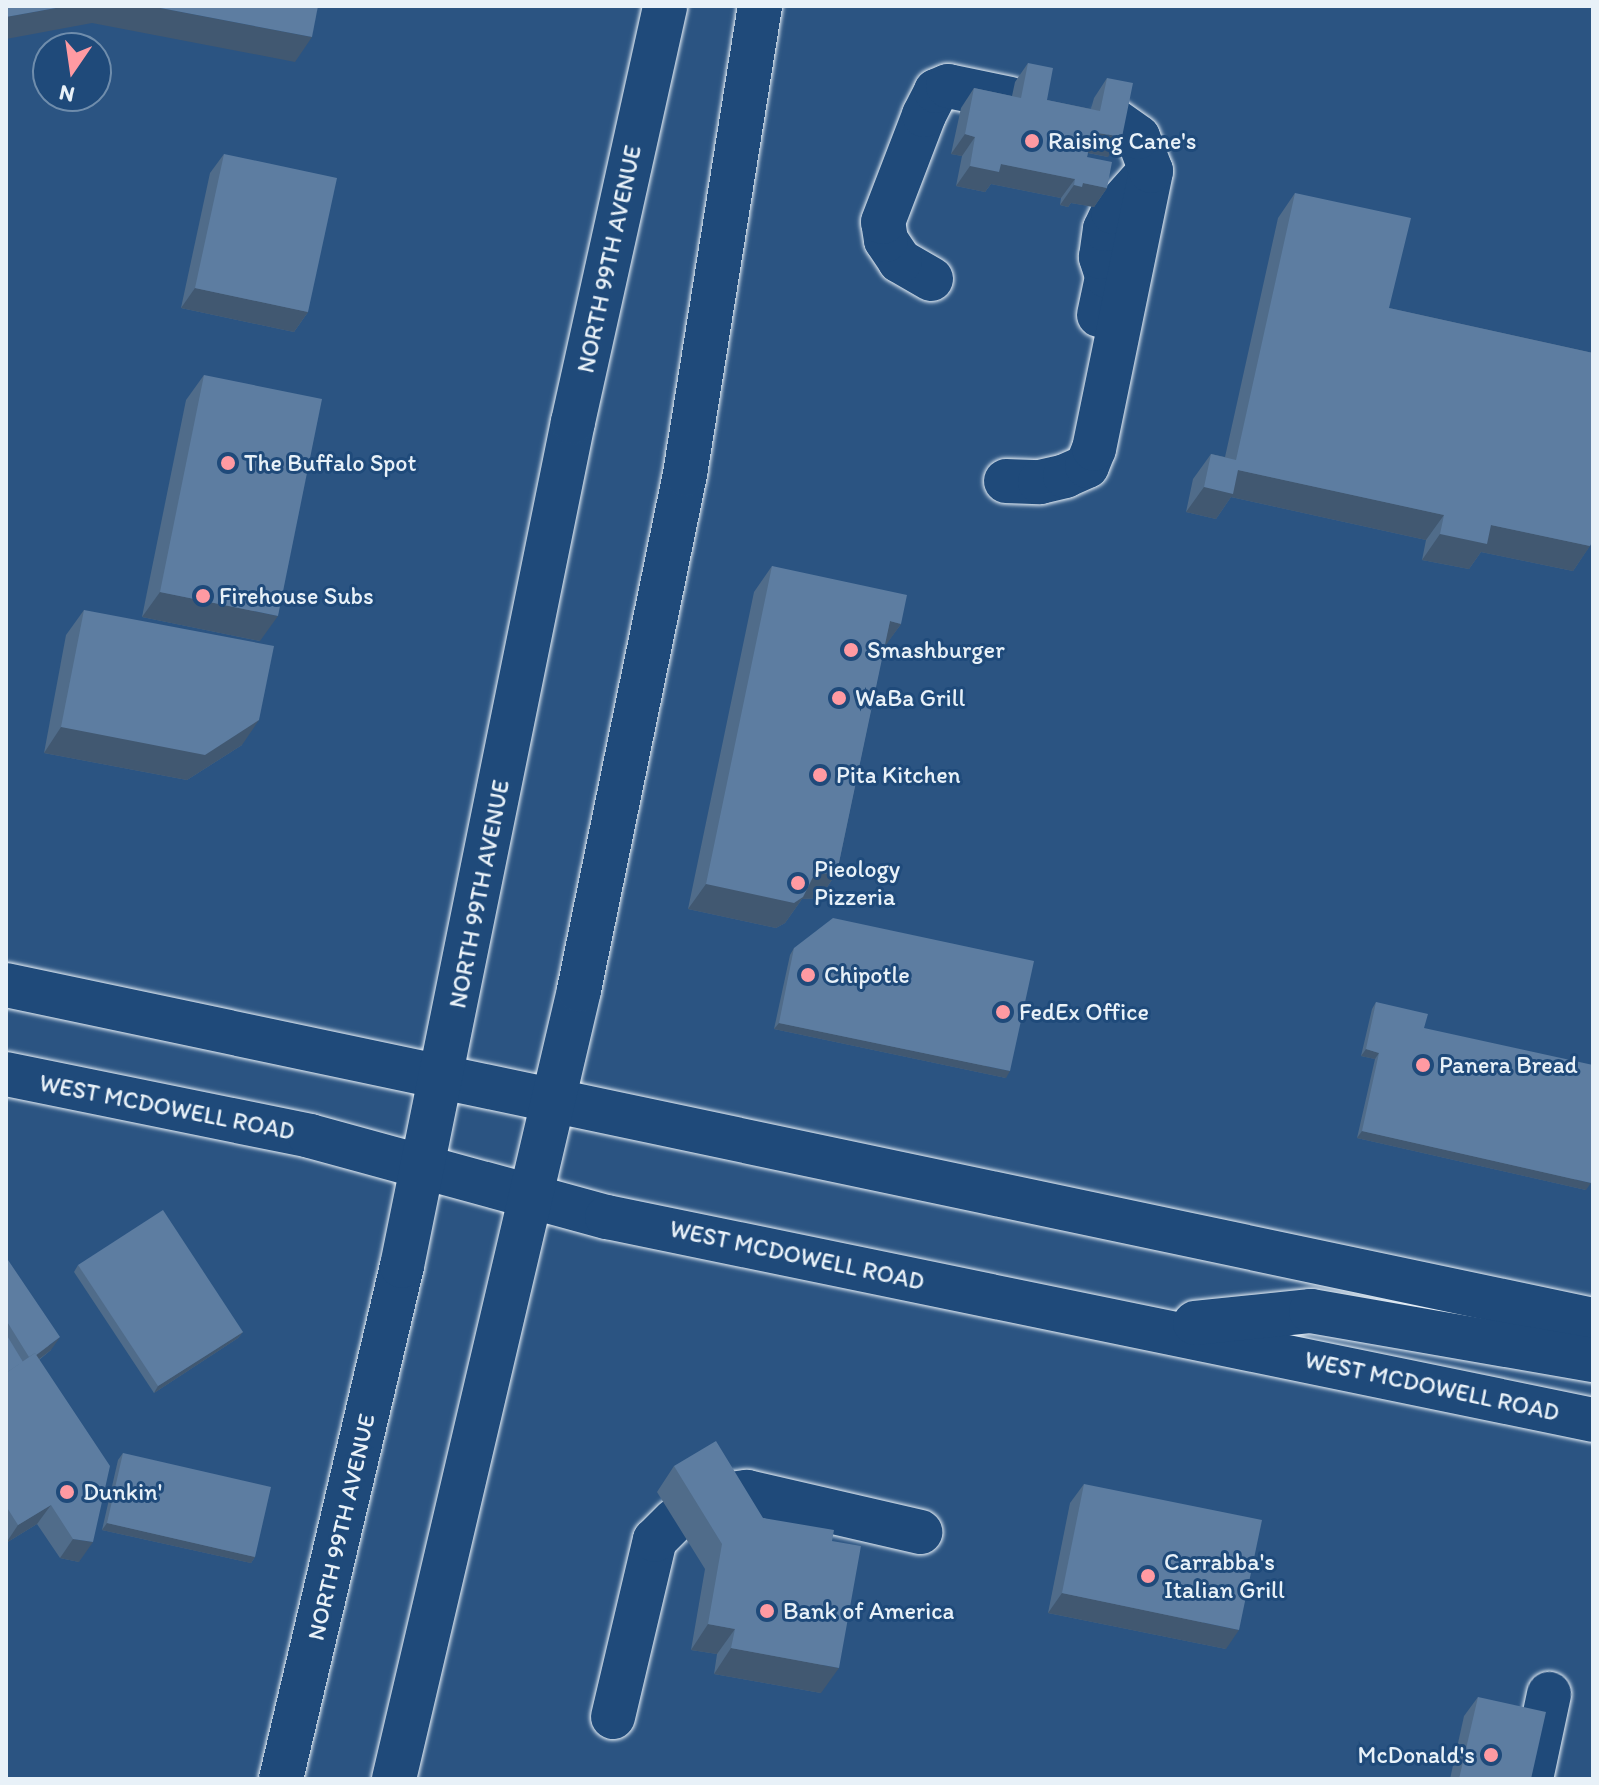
<!DOCTYPE html>
<html>
<head>
<meta charset="utf-8">
<style>
	body { margin:0 }
	#map { position:relative; width:1599px; height:1785px; overflow:hidden; background:#2b5482; font-family:Itim,sans-serif }
	div>[style] { position:absolute }
	.roads { filter:drop-shadow(0 0 2px #e8f1f8) drop-shadow(0 0 2px #e8f1f8) }
	.minor>* { height:44px; margin:-22px; padding:0 22px; transform-origin:22px; border-radius:22px; background:#1f4a7a }
	.major>* { height:44px; margin:-22px; padding:0 22px; transform-origin:22px; border-radius:22px; background:#1f4a7a }
	.wall>* { inset:0; background:#506c8a }
	.shaded-wall>* { inset:0; background:#415871 }
	.building>* { inset:0; background:#5d7da1 }
	.dots>* { width:22px; height:22px; translate:-50% -50%; box-sizing:border-box; border:4px solid #1f4a7a; border-radius:50% }
	span { translate:-50% -50%; white-space:nowrap; text-align:center; line-height:1.15; -webkit-text-stroke:6px #1f4a7a; paint-order:stroke }
	.poi-label { font-size:24px; color:#e8f1f8 }
	.left { translate:0 -50%; text-align:left }
	.right { translate:-100% -50%; text-align:right }
	.street-label { font-size:24px; color:#e8f1f8 }
	.frame { position:absolute; inset:0; border:8px solid #e8f1f8; pointer-events:none }
	.north { position:absolute; left:32px; top:32px; width:80px; height:80px; box-sizing:border-box; background:#1f4a7a; border:2px solid #6f8dac; border-radius:50%; rotate:193deg; font-size:22px; font-weight:700; line-height:32px; text-align:center; color:#e8f1f8 }
	.north::after { content:''; display:block; margin:auto; width:28px; height:36px; background:#ff9aa2; clip-path:polygon(50% 0,100% 100%,50% 72%,0 100%) }
</style>
</head>
<body>
<div id="map">
	<div class="roads">
		<div class="minor">
			<i style="left:931px;top:279px;width:36px;rotate:-150deg"></i>
			<i style="left:900px;top:261px;width:25px;rotate:-124deg"></i>
			<i style="left:886px;top:240px;width:18px;rotate:-99deg"></i>
			<i style="left:883px;top:222px;width:115px;rotate:-69deg"></i>
			<i style="left:924px;top:115px;width:27px;rotate:-63deg"></i>
			<i style="left:936px;top:91px;width:13px;rotate:-23deg"></i>
			<i style="left:948px;top:86px;width:63px;rotate:11.8deg"></i>
			<i style="left:1099px;top:315px;width:40px;rotate:-78deg"></i>
			<i style="left:1107px;top:276px;width:20px;rotate:-108deg"></i>
			<i style="left:1101px;top:257px;width:28px;rotate:-82deg"></i>
			<i style="left:1105px;top:229px;width:19px;rotate:-65deg"></i>
			<i style="left:1113px;top:212px;width:52px;rotate:-48.1deg"></i>
			<i style="left:1006px;top:481px;width:34px;rotate:2deg"></i>
			<i style="left:1040px;top:482px;width:26px;rotate:-13deg"></i>
			<i style="left:1065px;top:476px;width:24px;rotate:-24deg"></i>
			<i style="left:1087px;top:466px;width:18px;rotate:-68deg"></i>
			<i style="left:1094px;top:449px;width:284px;rotate:-78.4deg"></i>
			<i style="left:1151px;top:171px;width:36px;rotate:-111deg"></i>
			<i style="left:1138px;top:137px;width:29px;rotate:-145deg"></i>
			<i style="left:717px;top:1496px;width:30px;rotate:-8deg"></i>
			<i style="left:747px;top:1492px;width:178px;rotate:13deg"></i>
			<i style="left:613px;top:1717px;width:182px;rotate:-76.7deg"></i>
			<i style="left:655px;top:1540px;width:28px;rotate:-45deg"></i>
			<i style="left:1531px;top:1779px;width:87px;rotate:-78deg"></i>
		</div>
		<div class="major">
			<i style="left:6px;top:985px;width:1622px;rotate:11.92deg"></i>
			<i style="left:6px;top:1074px;width:310px;rotate:11.5deg"></i>
			<i style="left:310px;top:1136px;width:308px;rotate:15.3deg"></i>
			<i style="left:607px;top:1217px;width:1007px;rotate:11.63deg"></i>
			<i style="left:1195px;top:1323px;width:117px;rotate:-5.9deg"></i>
			<i style="left:1311px;top:1311px;width:286px;rotate:9.9deg"></i>
			<i style="left:281px;top:1779px;width:527px;rotate:-76.73deg"></i>
			<i style="left:402px;top:1266px;width:861px;rotate:-78.55deg"></i>
			<i style="left:573px;top:422px;width:426px;rotate:-77.5deg"></i>
			<i style="left:394px;top:1779px;width:810px;rotate:-76.8deg"></i>
			<i style="left:579px;top:990px;width:527px;rotate:-78.39deg"></i>
			<i style="left:685px;top:474px;width:474px;rotate:-80.9deg"></i>
		</div>
	</div>
	<div class="wall">
		<i style="clip-path:polygon(1028px 63px,1047px 100px,1091px 109px,1094px 98px,1107px 78px,1108px 157px,1088px 153px,1087px 157px,1107px 188px,1094px 207px,1071px 203px,1068px 207px,1060px 205px,1061px 198px,991px 184px,985px 192px,956px 186px,962px 156px,951px 154px,961px 108px,974px 88px,1012px 96px,1015px 82px)"></i>
		<i style="clip-path:polygon(224px 154px,308px 312px,294px 332px,181px 308px,210px 173px)"></i>
		<i style="clip-path:polygon(1295px 193px,1389px 308px,1593px 353px,1593px 545px,1591px 544px,1573px 571px,1481px 552px,1469px 569px,1422px 560px,1426px 540px,1231px 497px,1216px 519px,1186px 512px,1193px 479px,1211px 454px,1225px 457px,1278px 218px)"></i>
		<i style="clip-path:polygon(204px 375px,260px 641px,142px 617px,186px 400px)"></i>
		<i style="clip-path:polygon(772px 566px,901px 624px,884px 647px,837px 872px,820px 898px,802px 899px,785px 923px,776px 928px,688px 909px,754px 592px)"></i>
		<i style="clip-path:polygon(84px 610px,242px 745px,187px 780px,44px 753px,66px 635px)"></i>
		<i style="clip-path:polygon(794px 948px,1006px 1078px,774px 1029px,790px 955px)"></i>
		<i style="clip-path:polygon(1376px 1002px,1424px 1028px,1586px 1190px,1357px 1138px,1375px 1059px,1361px 1056px,1372px 1009px)"></i>
		<i style="clip-path:polygon(6px 1261px,51px 1350px,39px 1360px,79px 1562px,60px 1558px,37px 1524px,6px 1543px)"></i>
		<i style="clip-path:polygon(78px 1265px,243px 1332px,238px 1338px,154px 1393px,74px 1272px)"></i>
		<i style="clip-path:polygon(123px 1453px,255px 1557px,251px 1563px,102px 1530px,118px 1460px)"></i>
		<i style="clip-path:polygon(674px 1466px,763px 1518px,832px 1541px,821px 1693px,714px 1674px,717px 1654px,691px 1650px,705px 1569px,657px 1492px)"></i>
		<i style="clip-path:polygon(1084px 1484px,1226px 1649px,1048px 1613px,1070px 1503px)"></i>
		<i style="clip-path:polygon(1478px 1697px,1531px 1779px,1450px 1779px,1464px 1716px)"></i>
	</div>
	<div class="shaded-wall">
		<i style="clip-path:polygon(67px 6px,150px 6px,312px 37px,295px 62px,92px 23px,6px 39px,6px 17px)"></i>
		<i style="clip-path:polygon(1092px 132px,1122px 137px,1108px 157px,1079px 151px)"></i>
		<i style="clip-path:polygon(965px 134px,975px 137px,962px 156px,951px 154px)"></i>
		<i style="clip-path:polygon(1001px 164px,1075px 179px,1061px 198px,991px 184px,985px 192px,956px 186px,970px 166px)"></i>
		<i style="clip-path:polygon(1083px 183px,1107px 188px,1094px 207px,1071px 203px,1068px 207px,1060px 205px,1074px 185px)"></i>
		<i style="clip-path:polygon(195px 288px,308px 312px,294px 332px,181px 308px)"></i>
		<i style="clip-path:polygon(1238px 470px,1444px 515px,1426px 540px,1231px 497px,1216px 519px,1186px 512px,1204px 487px)"></i>
		<i style="clip-path:polygon(1491px 525px,1590px 546px,1573px 571px,1481px 552px,1469px 569px,1422px 560px,1440px 534px)"></i>
		<i style="clip-path:polygon(160px 592px,278px 616px,260px 641px,142px 617px)"></i>
		<i style="clip-path:polygon(890px 621px,901px 624px,883px 649px)"></i>
		<i style="clip-path:polygon(259px 720px,242px 745px,187px 780px,44px 753px,61px 727px)"></i>
		<i style="clip-path:polygon(837px 872px,820px 898px,802px 899px,785px 923px,776px 928px,688px 909px,706px 884px)"></i>
		<i style="clip-path:polygon(779px 1023px,1010px 1071px,1006px 1078px,774px 1029px)"></i>
		<i style="clip-path:polygon(1366px 1049px,1379px 1053px,1375px 1059px,1361px 1056px)"></i>
		<i style="clip-path:polygon(1362px 1131px,1591px 1183px,1586px 1190px,1357px 1138px)"></i>
		<i style="clip-path:polygon(243px 1332px,238px 1338px,154px 1393px,158px 1386px)"></i>
		<i style="clip-path:polygon(60px 1337px,51px 1350px,21px 1373px,30px 1360px)"></i>
		<i style="clip-path:polygon(51px 1505px,37px 1524px,6px 1543px,18px 1525px)"></i>
		<i style="clip-path:polygon(107px 1523px,255px 1557px,251px 1563px,102px 1530px)"></i>
		<i style="clip-path:polygon(73px 1539px,93px 1542px,79px 1562px,60px 1558px)"></i>
		<i style="clip-path:polygon(1062px 1593px,1239px 1630px,1226px 1649px,1048px 1613px)"></i>
		<i style="clip-path:polygon(708px 1624px,735px 1629px,717px 1654px,691px 1650px)"></i>
		<i style="clip-path:polygon(731px 1648px,839px 1668px,821px 1693px,714px 1674px)"></i>
	</div>
	<div class="building">
		<i style="clip-path:polygon(6px 6px,67px 6px,6px 17px)"></i>
		<i style="clip-path:polygon(150px 6px,318px 6px,312px 37px)"></i>
		<i style="clip-path:polygon(1028px 63px,1053px 68px,1047px 100px,1100px 111px,1107px 78px,1133px 83px,1122px 137px,1092px 132px,1087px 157px,1112px 162px,1107px 188px,1083px 183px,1082px 187px,1074px 185px,1075px 179px,1001px 164px,999px 172px,970px 166px,975px 137px,965px 134px,974px 88px,1021px 98px)"></i>
		<i style="clip-path:polygon(224px 154px,337px 178px,308px 312px,195px 288px)"></i>
		<i style="clip-path:polygon(1295px 193px,1411px 218px,1389px 308px,1593px 353px,1593px 540px,1590px 546px,1491px 525px,1487px 544px,1440px 534px,1444px 515px,1238px 470px,1233px 494px,1204px 487px,1211px 454px,1236px 460px)"></i>
		<i style="clip-path:polygon(204px 375px,322px 399px,278px 616px,160px 592px)"></i>
		<i style="clip-path:polygon(772px 566px,907px 595px,901px 624px,890px 621px,837px 872px,814px 875px,803px 897px,794px 903px,706px 884px)"></i>
		<i style="clip-path:polygon(84px 610px,274px 646px,259px 720px,205px 755px,61px 727px)"></i>
		<i style="clip-path:polygon(833px 918px,1034px 961px,1010px 1071px,779px 1023px,794px 948px)"></i>
		<i style="clip-path:polygon(1376px 1002px,1428px 1014px,1424px 1028px,1593px 1065px,1593px 1174px,1591px 1183px,1362px 1131px,1379px 1053px,1366px 1049px)"></i>
		<i style="clip-path:polygon(163px 1210px,243px 1332px,158px 1386px,78px 1265px)"></i>
		<i style="clip-path:polygon(8px 1260px,60px 1337px,36px 1355px,35px 1353px,29px 1357px,6px 1320px,6px 1261px)"></i>
		<i style="clip-path:polygon(6px 1334px,23px 1362px,6px 1373px)"></i>
		<i style="clip-path:polygon(35px 1353px,110px 1466px,93px 1542px,73px 1539px,51px 1505px,18px 1525px,6px 1506px,6px 1373px)"></i>
		<i style="clip-path:polygon(716px 1441px,763px 1518px,834px 1530px,832px 1541px,861px 1546px,839px 1668px,731px 1648px,735px 1629px,708px 1624px,722px 1544px,674px 1466px)"></i>
		<i style="clip-path:polygon(123px 1453px,271px 1487px,255px 1557px,107px 1523px)"></i>
		<i style="clip-path:polygon(1084px 1484px,1262px 1520px,1239px 1630px,1062px 1593px)"></i>
		<i style="clip-path:polygon(1478px 1697px,1546px 1712px,1531px 1779px,1459px 1779px)"></i>
	</div>
	<div class="dots">
		<i style="left:1032px;top:141px;background:#ff9aa2"></i>
		<i style="left:228px;top:463px;background:#ff9aa2"></i>
		<i style="left:203px;top:596px;background:#ff9aa2"></i>
		<i style="left:851px;top:650px;background:#ff9aa2"></i>
		<i style="left:839px;top:698px;background:#ff9aa2"></i>
		<i style="left:820px;top:775px;background:#ff9aa2"></i>
		<i style="left:798px;top:883px;background:#ff9aa2"></i>
		<i style="left:808px;top:975px;background:#ff9aa2"></i>
		<i style="left:1003px;top:1012px;background:#ff9aa2"></i>
		<i style="left:1423px;top:1065px;background:#ff9aa2"></i>
		<i style="left:67px;top:1492px;background:#ff9aa2"></i>
		<i style="left:1148px;top:1576px;background:#ff9aa2"></i>
		<i style="left:767px;top:1611px;background:#ff9aa2"></i>
		<i style="left:1491px;top:1755px;background:#ff9aa2"></i>
	</div>
	<div class="poi-label">
		<span class="left" style="left:1048px;top:141px">Raising Cane's</span>
		<span class="left" style="left:244px;top:463px">The Buffalo Spot</span>
		<span class="left" style="left:219px;top:596px">Firehouse Subs</span>
		<span class="left" style="left:867px;top:650px">Smashburger</span>
		<span class="left" style="left:855px;top:698px">WaBa Grill</span>
		<span class="left" style="left:836px;top:775px">Pita Kitchen</span>
		<span class="left" style="left:814px;top:883px">Pieology<br>Pizzeria</span>
		<span class="left" style="left:824px;top:975px">Chipotle</span>
		<span class="left" style="left:1019px;top:1012px">FedEx Office</span>
		<span class="left" style="left:1439px;top:1065px">Panera Bread</span>
		<span class="left" style="left:83px;top:1492px">Dunkin'</span>
		<span class="left" style="left:1164px;top:1576px">Carrabba's<br>Italian Grill</span>
		<span class="left" style="left:783px;top:1611px">Bank of America</span>
		<span class="right" style="left:1475px;top:1755px">McDonald's</span>
	</div>
	<div class="street-label">
		<span style="left:609px;top:259px;rotate:-78deg">NORTH 99TH AVENUE</span>
		<span style="left:479px;top:894px;rotate:-79deg">NORTH 99TH AVENUE</span>
		<span style="left:167px;top:1107px;rotate:11deg">WEST MCDOWELL ROAD</span>
		<span style="left:797px;top:1255px;rotate:12deg">WEST MCDOWELL ROAD</span>
		<span style="left:1432px;top:1386px;rotate:12deg">WEST MCDOWELL ROAD</span>
		<span style="left:341px;top:1527px;rotate:-77deg">NORTH 99TH AVENUE</span>
	</div>
	<div class="frame"></div>
	<div class="north">N</div>
</div>
</body>
</html>
